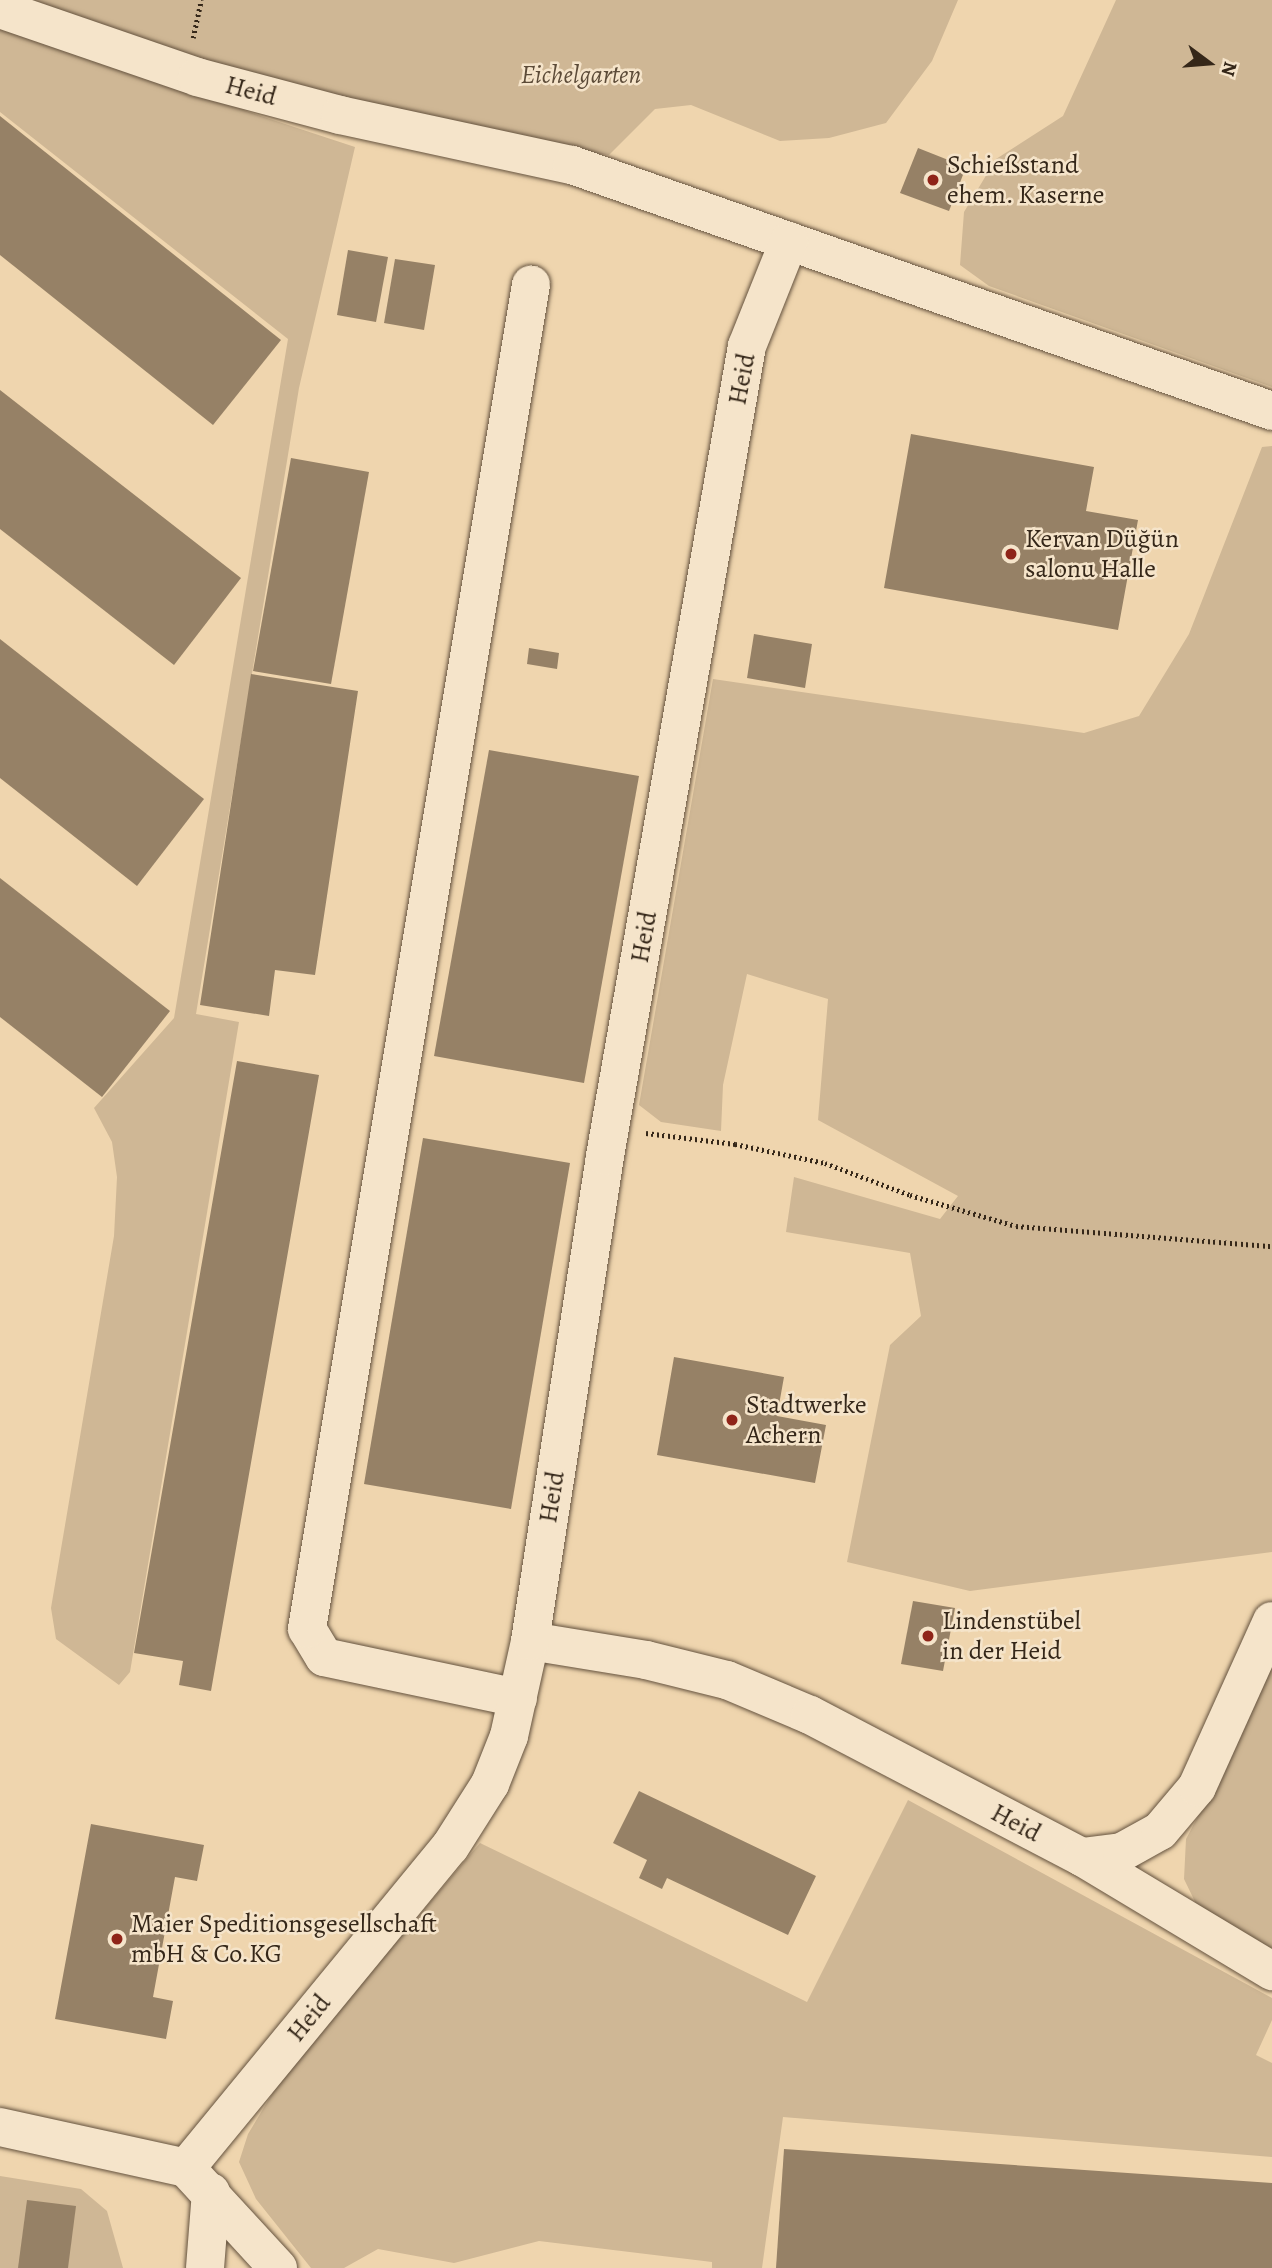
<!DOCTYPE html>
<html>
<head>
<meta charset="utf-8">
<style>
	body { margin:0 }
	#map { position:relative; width:1272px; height:2268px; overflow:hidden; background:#efd5ae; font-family:Alegreya,serif }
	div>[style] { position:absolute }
	.green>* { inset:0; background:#cfb795 }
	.building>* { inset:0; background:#968166 }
	.path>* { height:4.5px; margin-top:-2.25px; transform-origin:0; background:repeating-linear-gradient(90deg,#352719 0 2px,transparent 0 5.5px) }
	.roads { filter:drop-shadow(0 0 2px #64523e) drop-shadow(0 0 2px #64523e) }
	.minor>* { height:38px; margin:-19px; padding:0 19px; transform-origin:19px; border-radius:19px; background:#f5e4ca }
	.dots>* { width:19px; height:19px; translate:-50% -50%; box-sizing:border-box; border:4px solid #f5e4ca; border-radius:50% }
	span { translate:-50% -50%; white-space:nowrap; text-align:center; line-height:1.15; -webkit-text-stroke:5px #f5e4ca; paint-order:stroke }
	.park-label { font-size:26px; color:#5c4b38; font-style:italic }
	.street-label { font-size:26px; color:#352719 }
	.poi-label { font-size:26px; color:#352719 }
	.left { translate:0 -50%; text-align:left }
	.north { position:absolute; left:1174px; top:28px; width:70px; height:70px; -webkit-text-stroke:5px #f5e4ca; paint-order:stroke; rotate:106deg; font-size:19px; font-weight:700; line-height:28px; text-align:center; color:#352719 }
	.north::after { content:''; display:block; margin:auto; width:24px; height:32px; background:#352719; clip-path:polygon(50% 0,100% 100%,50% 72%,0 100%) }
</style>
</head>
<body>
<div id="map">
	<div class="green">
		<i style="clip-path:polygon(0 0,958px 0,932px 61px,886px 123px,829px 138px,780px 141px,691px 105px,655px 109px,609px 155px,243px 110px,355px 147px,299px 388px,196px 1014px,239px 1022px,130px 1672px,119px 1685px,56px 1639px,51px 1608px,114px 1236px,117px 1177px,112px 1142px,94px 1108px,174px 1018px,288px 339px,0 112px)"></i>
		<i style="clip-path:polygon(1116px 0,1272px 0,1272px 387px,989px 286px,960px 265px,964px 212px,996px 159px,1063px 116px)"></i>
		<i style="clip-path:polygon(1272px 446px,1272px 1552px,970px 1591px,847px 1562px,890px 1345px,921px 1316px,910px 1253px,786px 1232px,794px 1177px,940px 1219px,958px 1196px,818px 1120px,828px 999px,747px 974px,723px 1085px,721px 1131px,661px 1122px,639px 1105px,713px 679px,1084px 733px,1139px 716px,1189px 634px,1262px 447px)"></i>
		<i style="clip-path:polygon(1272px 1660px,1272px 1951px,1200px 1912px,1184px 1879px,1186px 1839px,1239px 1739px)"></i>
		<i style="clip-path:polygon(908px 1800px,1272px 1998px,1272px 2020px,1256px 2055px,1272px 2063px,1272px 2157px,783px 2117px,762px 2268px,712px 2268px,712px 2262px,539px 2241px,454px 2263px,378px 2249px,344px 2268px,311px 2268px,256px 2199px,239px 2162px,248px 2134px,283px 2076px,480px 1843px,807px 2002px)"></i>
		<i style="clip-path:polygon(0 2176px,81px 2189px,107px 2211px,123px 2268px,0 2268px)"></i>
	</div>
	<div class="building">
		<i style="clip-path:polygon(0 116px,281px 340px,213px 425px,0 255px)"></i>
		<i style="clip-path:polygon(918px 148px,966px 167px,949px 211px,900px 193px)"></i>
		<i style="clip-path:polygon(348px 250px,388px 257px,376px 322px,337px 315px)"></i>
		<i style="clip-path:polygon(395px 259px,435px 265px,424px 330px,384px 323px)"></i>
		<i style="clip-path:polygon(0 390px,241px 578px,174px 665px,0 529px)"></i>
		<i style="clip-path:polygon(911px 434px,1094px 467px,1086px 511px,1138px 520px,1118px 630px,884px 588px)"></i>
		<i style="clip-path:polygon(291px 458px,369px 472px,331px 684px,253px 671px)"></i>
		<i style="clip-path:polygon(754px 634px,812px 644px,805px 688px,747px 678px)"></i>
		<i style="clip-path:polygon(0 639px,204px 799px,137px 886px,0 778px)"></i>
		<i style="clip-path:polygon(529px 648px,559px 653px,557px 669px,527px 664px)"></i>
		<i style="clip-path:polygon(251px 674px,358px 691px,315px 975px,275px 970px,269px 1016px,200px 1005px)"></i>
		<i style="clip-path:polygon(489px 750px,639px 776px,584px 1083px,434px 1056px)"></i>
		<i style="clip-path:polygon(0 878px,170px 1011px,102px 1097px,0 1017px)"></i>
		<i style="clip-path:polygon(237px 1061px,319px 1075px,211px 1691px,179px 1685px,183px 1661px,134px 1653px)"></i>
		<i style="clip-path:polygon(423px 1138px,570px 1163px,511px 1509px,364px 1484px)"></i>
		<i style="clip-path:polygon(674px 1357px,784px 1377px,777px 1416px,826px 1425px,815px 1483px,657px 1455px)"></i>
		<i style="clip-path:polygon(913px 1601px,955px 1608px,943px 1671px,901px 1664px)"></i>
		<i style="clip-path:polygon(639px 1791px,816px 1876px,788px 1935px,667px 1878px,662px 1889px,639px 1878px,647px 1860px,613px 1843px)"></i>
		<i style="clip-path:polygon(91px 1824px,204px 1845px,197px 1881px,175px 1877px,153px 1997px,173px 2001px,166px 2039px,55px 2019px)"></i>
		<i style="clip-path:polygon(784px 2149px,1272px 2183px,1272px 2268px,776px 2268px)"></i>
		<i style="clip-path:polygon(27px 2200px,76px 2206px,68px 2268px,18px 2268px)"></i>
	</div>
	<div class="path">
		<i style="left:193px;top:38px;width:39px;rotate:-78deg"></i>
		<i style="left:646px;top:1133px;width:90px;rotate:7deg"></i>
		<i style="left:735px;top:1144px;width:92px;rotate:11.9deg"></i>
		<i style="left:825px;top:1163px;width:91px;rotate:20.6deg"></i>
		<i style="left:910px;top:1195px;width:110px;rotate:16.3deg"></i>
		<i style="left:1016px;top:1226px;width:257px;rotate:4.5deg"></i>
	</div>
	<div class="roads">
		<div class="minor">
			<i style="left:0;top:9px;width:208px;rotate:19deg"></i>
			<i style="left:197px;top:77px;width:148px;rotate:14.9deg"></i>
			<i style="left:340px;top:115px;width:237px;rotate:12.2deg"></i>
			<i style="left:572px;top:165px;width:742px;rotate:19.36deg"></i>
			<i style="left:530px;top:1641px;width:118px;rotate:9.3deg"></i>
			<i style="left:646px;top:1660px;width:83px;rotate:13.9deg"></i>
			<i style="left:727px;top:1680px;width:90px;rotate:22.9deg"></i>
			<i style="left:810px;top:1715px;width:307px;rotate:27.6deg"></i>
			<i style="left:1082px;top:1857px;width:222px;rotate:31deg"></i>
			<i style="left:518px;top:1698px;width:198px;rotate:-168.1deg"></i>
			<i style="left:324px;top:1657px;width:33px;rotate:-121deg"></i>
			<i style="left:307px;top:1629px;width:1363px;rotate:-80.54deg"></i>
			<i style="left:1082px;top:1857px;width:40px;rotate:-7.1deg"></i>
			<i style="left:1122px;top:1852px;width:43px;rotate:-28.9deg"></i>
			<i style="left:1160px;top:1831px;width:57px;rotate:-49.9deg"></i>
			<i style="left:1197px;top:1787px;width:182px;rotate:-65.7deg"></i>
			<i style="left:0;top:2127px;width:190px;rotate:12.4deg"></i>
			<i style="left:186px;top:2168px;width:136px;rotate:47.4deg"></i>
			<i style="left:186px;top:2168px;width:416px;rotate:-50.6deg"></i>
			<i style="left:450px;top:1847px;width:75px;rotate:-57.6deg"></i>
			<i style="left:490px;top:1784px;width:52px;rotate:-68.4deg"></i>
			<i style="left:509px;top:1736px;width:97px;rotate:-77.5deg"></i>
			<i style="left:530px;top:1641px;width:491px;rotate:-81.2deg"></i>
			<i style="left:605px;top:1156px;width:822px;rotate:-80.06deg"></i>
			<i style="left:747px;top:346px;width:113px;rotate:-68.2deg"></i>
			<i style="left:205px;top:2268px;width:76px;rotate:-85.5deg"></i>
		</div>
	</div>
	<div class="dots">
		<i style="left:933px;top:180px;background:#8f2418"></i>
		<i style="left:1011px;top:554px;background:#8f2418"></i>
		<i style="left:732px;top:1420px;background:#8f2418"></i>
		<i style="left:928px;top:1636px;background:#8f2418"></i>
		<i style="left:117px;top:1939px;background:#8f2418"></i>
	</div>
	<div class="park-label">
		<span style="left:581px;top:75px">Eichelgarten</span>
	</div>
	<div class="street-label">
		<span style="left:251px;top:91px;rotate:15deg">Heid</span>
		<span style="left:742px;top:379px;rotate:-79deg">Heid</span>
		<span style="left:644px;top:937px;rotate:-80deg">Heid</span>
		<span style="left:552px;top:1497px;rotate:-81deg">Heid</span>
		<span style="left:1016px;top:1823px;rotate:28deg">Heid</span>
		<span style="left:309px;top:2018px;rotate:-51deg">Heid</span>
	</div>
	<div class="poi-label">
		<span class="left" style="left:947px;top:180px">Schießstand<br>ehem. Kaserne</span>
		<span class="left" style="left:1025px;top:554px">Kervan Düğün<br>salonu Halle</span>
		<span class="left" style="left:746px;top:1420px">Stadtwerke<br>Achern</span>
		<span class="left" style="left:942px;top:1636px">Lindenstübel<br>in der Heid</span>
		<span class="left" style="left:131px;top:1939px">Maier Speditionsgesellschaft<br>mbH &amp; Co.KG</span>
	</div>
	<div class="north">N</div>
</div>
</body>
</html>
